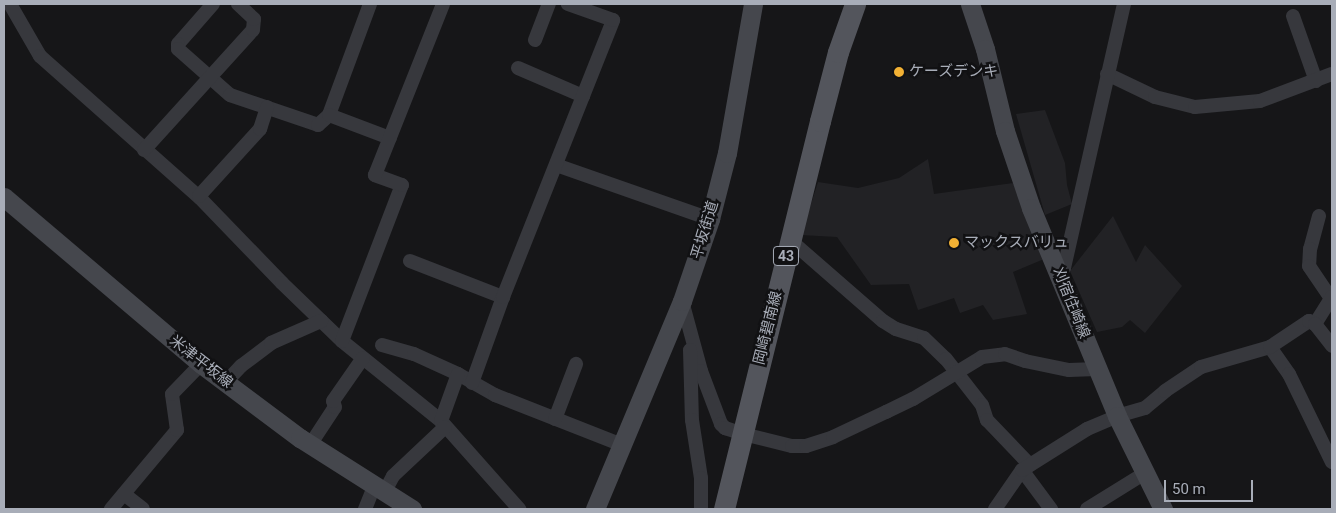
<!DOCTYPE html>
<html>
<head>
<meta charset="utf-8">
<style>
	body { margin:0 }
	#map { position:relative; width:1336px; height:513px; overflow:hidden; background:#161618; font-family:Roboto,"Noto Sans JP",sans-serif }
	div>[style] { position:absolute }
	.built>* { inset:0; background:#222225 }
	.street>* { height:14px; margin:-7px; padding:0 7px; transform-origin:7px; border-radius:7px; background:#37383d }
	.secondary>* { height:19px; margin:-9.5px; padding:0 9.5px; transform-origin:9.5px; border-radius:9.5px; background:#45474d }
	.primary>* { height:21px; margin:-10.5px; padding:0 10.5px; transform-origin:10.5px; border-radius:10.5px; background:#53555c }
	.dots>* { width:14px; height:14px; translate:-50% -50%; box-sizing:border-box; border:2px solid #111113; border-radius:50% }
	span { translate:-50% -50%; white-space:nowrap; text-align:center; line-height:1.15; -webkit-text-stroke:5px #111113; paint-order:stroke }
	.shield-label span { padding:1px 4px; background:#111113; border:1px solid; border-radius:4px; -webkit-text-stroke-width:0 }
	.shield-label { font-size:14px; color:#a8adb8; font-weight:700 }
	.poi-label { font-size:15px; color:#a8adb8 }
	.left { translate:0 -50%; text-align:left }
	.street-label { font-size:15px; color:#a8adb8 }
	.frame { position:absolute; inset:0; border:5px solid #a8adb8; pointer-events:none }
	.scale { position:absolute; left:1164px; top:480px; width:89px; height:22px; box-sizing:border-box; border:2px solid #a8adb8; border-top:0; padding-left:6px; font-size:15px; line-height:18px; white-space:nowrap; color:#a8adb8; -webkit-text-stroke:4px #111113; paint-order:stroke }
</style>
</head>
<body>
<div id="map">
	<div class="built">
		<i style="clip-path:polygon(1045px 110px,1065px 163px,1067px 185px,1072px 204px,1045px 215px,1016px 114px)"></i>
		<i style="clip-path:polygon(928px 159px,934px 194px,1013px 183px,1044px 259px,1013px 272px,1027px 314px,993px 320px,983px 305px,960px 313px,954px 298px,918px 310px,909px 284px,871px 285px,837px 237px,801px 235px,818px 182px,858px 188px,899px 178px)"></i>
		<i style="clip-path:polygon(1113px 216px,1136px 262px,1145px 245px,1182px 286px,1145px 333px,1130px 320px,1122px 327px,1097px 332px,1070px 271px)"></i>
	</div>
	<div class="street">
		<i style="left:10px;top:4px;width:60px;rotate:60deg"></i>
		<i style="left:40px;top:56px;width:214px;rotate:41.6deg"></i>
		<i style="left:200px;top:198px;width:118px;rotate:46deg"></i>
		<i style="left:282px;top:283px;width:83px;rotate:44deg"></i>
		<i style="left:342px;top:341px;width:127px;rotate:38.9deg"></i>
		<i style="left:441px;top:421px;width:118px;rotate:48.4deg"></i>
		<i style="left:213px;top:4px;width:53px;rotate:131.2deg"></i>
		<i style="left:178px;top:44px;width:5px;rotate:90deg"></i>
		<i style="left:178px;top:49px;width:69px;rotate:41.5deg"></i>
		<i style="left:230px;top:95px;width:93px;rotate:18.8deg"></i>
		<i style="left:318px;top:125px;width:15px;rotate:-42deg"></i>
		<i style="left:370px;top:4px;width:118px;rotate:110.3deg"></i>
		<i style="left:329px;top:115px;width:65px;rotate:20.7deg"></i>
		<i style="left:1293px;top:16px;width:69px;rotate:70.5deg"></i>
		<i style="left:535px;top:40px;width:39px;rotate:-69deg"></i>
		<i style="left:518px;top:68px;width:71px;rotate:23.3deg"></i>
		<i style="left:1107px;top:74px;width:53px;rotate:25.6deg"></i>
		<i style="left:1155px;top:97px;width:41px;rotate:14deg"></i>
		<i style="left:1195px;top:107px;width:65px;rotate:-5.3deg"></i>
		<i style="left:1260px;top:101px;width:77px;rotate:-20.6deg"></i>
		<i style="left:144px;top:150px;width:162px;rotate:-47.8deg"></i>
		<i style="left:253px;top:30px;width:11px;rotate:-85deg"></i>
		<i style="left:254px;top:19px;width:22px;rotate:-137deg"></i>
		<i style="left:556px;top:165px;width:163px;rotate:19.3deg"></i>
		<i style="left:199px;top:196px;width:91px;rotate:-47.7deg"></i>
		<i style="left:260px;top:129px;width:23px;rotate:-72deg"></i>
		<i style="left:1319px;top:216px;width:34px;rotate:105deg"></i>
		<i style="left:1310px;top:249px;width:17px;rotate:93deg"></i>
		<i style="left:1309px;top:266px;width:41px;rotate:55.9deg"></i>
		<i style="left:790px;top:240px;width:123px;rotate:41.1deg"></i>
		<i style="left:883px;top:321px;width:15px;rotate:32deg"></i>
		<i style="left:896px;top:329px;width:29px;rotate:18deg"></i>
		<i style="left:924px;top:338px;width:30px;rotate:44deg"></i>
		<i style="left:946px;top:359px;width:58px;rotate:52deg"></i>
		<i style="left:982px;top:405px;width:16px;rotate:72deg"></i>
		<i style="left:987px;top:420px;width:62px;rotate:46.3deg"></i>
		<i style="left:410px;top:261px;width:100px;rotate:21.2deg"></i>
		<i style="left:1059px;top:271px;width:6px;rotate:-31deg"></i>
		<i style="left:1064px;top:268px;width:271px;rotate:-77.2deg"></i>
		<i style="left:682px;top:301px;width:73px;rotate:74.8deg"></i>
		<i style="left:701px;top:371px;width:57px;rotate:69.3deg"></i>
		<i style="left:721px;top:424px;width:6px;rotate:45deg"></i>
		<i style="left:725px;top:428px;width:19px;rotate:18deg"></i>
		<i style="left:743px;top:434px;width:50px;rotate:13.8deg"></i>
		<i style="left:792px;top:446px;width:14px"></i>
		<i style="left:806px;top:446px;width:28px;rotate:-18deg"></i>
		<i style="left:833px;top:437px;width:59px;rotate:-25.3deg"></i>
		<i style="left:886px;top:412px;width:30px;rotate:-26deg"></i>
		<i style="left:913px;top:399px;width:81px;rotate:-31.3deg"></i>
		<i style="left:982px;top:357px;width:23px;rotate:-7deg"></i>
		<i style="left:1005px;top:354px;width:21px;rotate:19deg"></i>
		<i style="left:1025px;top:361px;width:45px;rotate:11.6deg"></i>
		<i style="left:1069px;top:370px;width:28px;rotate:-2deg"></i>
		<i style="left:1315px;top:324px;width:32px;rotate:-58deg"></i>
		<i style="left:342px;top:341px;width:167px;rotate:-69deg"></i>
		<i style="left:402px;top:185px;width:29px;rotate:-160deg"></i>
		<i style="left:375px;top:175px;width:184px;rotate:-68.3deg"></i>
		<i style="left:382px;top:345px;width:33px;rotate:16deg"></i>
		<i style="left:414px;top:354px;width:48px;rotate:24.4deg"></i>
		<i style="left:458px;top:374px;width:43px;rotate:29.6deg"></i>
		<i style="left:495px;top:395px;width:136px;rotate:21.5deg"></i>
		<i style="left:1270px;top:347px;width:33px;rotate:55deg"></i>
		<i style="left:1289px;top:374px;width:98px;rotate:64deg"></i>
		<i style="left:690px;top:350px;width:70px;rotate:88.4deg"></i>
		<i style="left:692px;top:420px;width:59px;rotate:81.2deg"></i>
		<i style="left:701px;top:478px;width:31px;rotate:90deg"></i>
		<i style="left:226px;top:382px;width:22px;rotate:-47deg"></i>
		<i style="left:241px;top:366px;width:38px;rotate:-37deg"></i>
		<i style="left:271px;top:343px;width:55px;rotate:-23.7deg"></i>
		<i style="left:472px;top:383px;width:91px;rotate:-70.2deg"></i>
		<i style="left:503px;top:297px;width:298px;rotate:-68.3deg"></i>
		<i style="left:613px;top:20px;width:48px;rotate:-160.4deg"></i>
		<i style="left:555px;top:419px;width:59px;rotate:-69.1deg"></i>
		<i style="left:441px;top:421px;width:50px;rotate:-70.1deg"></i>
		<i style="left:310px;top:445px;width:45px;rotate:-56.7deg"></i>
		<i style="left:335px;top:407px;width:6px;rotate:-108deg"></i>
		<i style="left:333px;top:401px;width:52px;rotate:-55.1deg"></i>
		<i style="left:1022px;top:470px;width:49px;rotate:53.4deg"></i>
		<i style="left:384px;top:493px;width:19px;rotate:-62deg"></i>
		<i style="left:393px;top:476px;width:71px;rotate:-43.3deg"></i>
		<i style="left:124px;top:494px;width:24px;rotate:38deg"></i>
		<i style="left:111px;top:509px;width:103px;rotate:-50.1deg"></i>
		<i style="left:177px;top:430px;width:36px;rotate:-98deg"></i>
		<i style="left:172px;top:394px;width:42px;rotate:-46deg"></i>
		<i style="left:365px;top:509px;width:24px;rotate:-68deg"></i>
		<i style="left:995px;top:509px;width:47px;rotate:-55.3deg"></i>
		<i style="left:1022px;top:470px;width:77px;rotate:-32.2deg"></i>
		<i style="left:1087px;top:429px;width:33px;rotate:-23deg"></i>
		<i style="left:1117px;top:416px;width:29px;rotate:-16deg"></i>
		<i style="left:1145px;top:408px;width:26px;rotate:-40deg"></i>
		<i style="left:1165px;top:391px;width:43px;rotate:-33.7deg"></i>
		<i style="left:1201px;top:367px;width:72px;rotate:-16.2deg"></i>
		<i style="left:1270px;top:347px;width:47px;rotate:-33.7deg"></i>
		<i style="left:1309px;top:321px;width:7px;rotate:27deg"></i>
		<i style="left:1315px;top:324px;width:28px;rotate:52deg"></i>
		<i style="left:1087px;top:509px;width:68px;rotate:-31.8deg"></i>
	</div>
	<div class="secondary">
		<i style="left:970px;top:4px;width:47px;rotate:71.6deg"></i>
		<i style="left:985px;top:49px;width:84px;rotate:76.3deg"></i>
		<i style="left:1005px;top:131px;width:81px;rotate:71.3deg"></i>
		<i style="left:1031px;top:208px;width:225px;rotate:67.5deg"></i>
		<i style="left:1117px;top:416px;width:104px;rotate:63.7deg"></i>
		<i style="left:4px;top:197px;width:258px;rotate:40.3deg"></i>
		<i style="left:201px;top:364px;width:124px;rotate:36.8deg"></i>
		<i style="left:300px;top:438px;width:133px;rotate:32.4deg"></i>
		<i style="left:595px;top:509px;width:225px;rotate:-67.3deg"></i>
		<i style="left:682px;top:301px;width:87px;rotate:-71.1deg"></i>
		<i style="left:710px;top:219px;width:68px;rotate:-75.6deg"></i>
		<i style="left:727px;top:153px;width:151px;rotate:-80.1deg"></i>
	</div>
	<div class="primary">
		<i style="left:724px;top:509px;width:400px;rotate:-76.1deg"></i>
		<i style="left:820px;top:121px;width:71px;rotate:-75.4deg"></i>
		<i style="left:838px;top:52px;width:51px;rotate:-70.5deg"></i>
	</div>
	<div class="dots">
		<i style="left:899px;top:72px;background:#f2b134"></i>
		<i style="left:954px;top:243px;background:#f2b134"></i>
	</div>
	<div class="shield-label">
		<span style="left:786px;top:256px">43</span>
	</div>
	<div class="poi-label">
		<span class="left" style="left:909px;top:72px">ケーズデンキ</span>
		<span class="left" style="left:964px;top:243px">マックスバリュ</span>
	</div>
	<div class="street-label">
		<span style="left:705px;top:230px;rotate:-73deg">平坂街道</span>
		<span style="left:1071px;top:303px;rotate:68deg">刈宿住崎線</span>
		<span style="left:768px;top:328px;rotate:-76deg">岡崎碧南線</span>
		<span style="left:201px;top:362px;rotate:38deg">米津平坂線</span>
	</div>
	<div class="frame"></div>
	<div class="scale">50 m</div>
</div>
</body>
</html>
